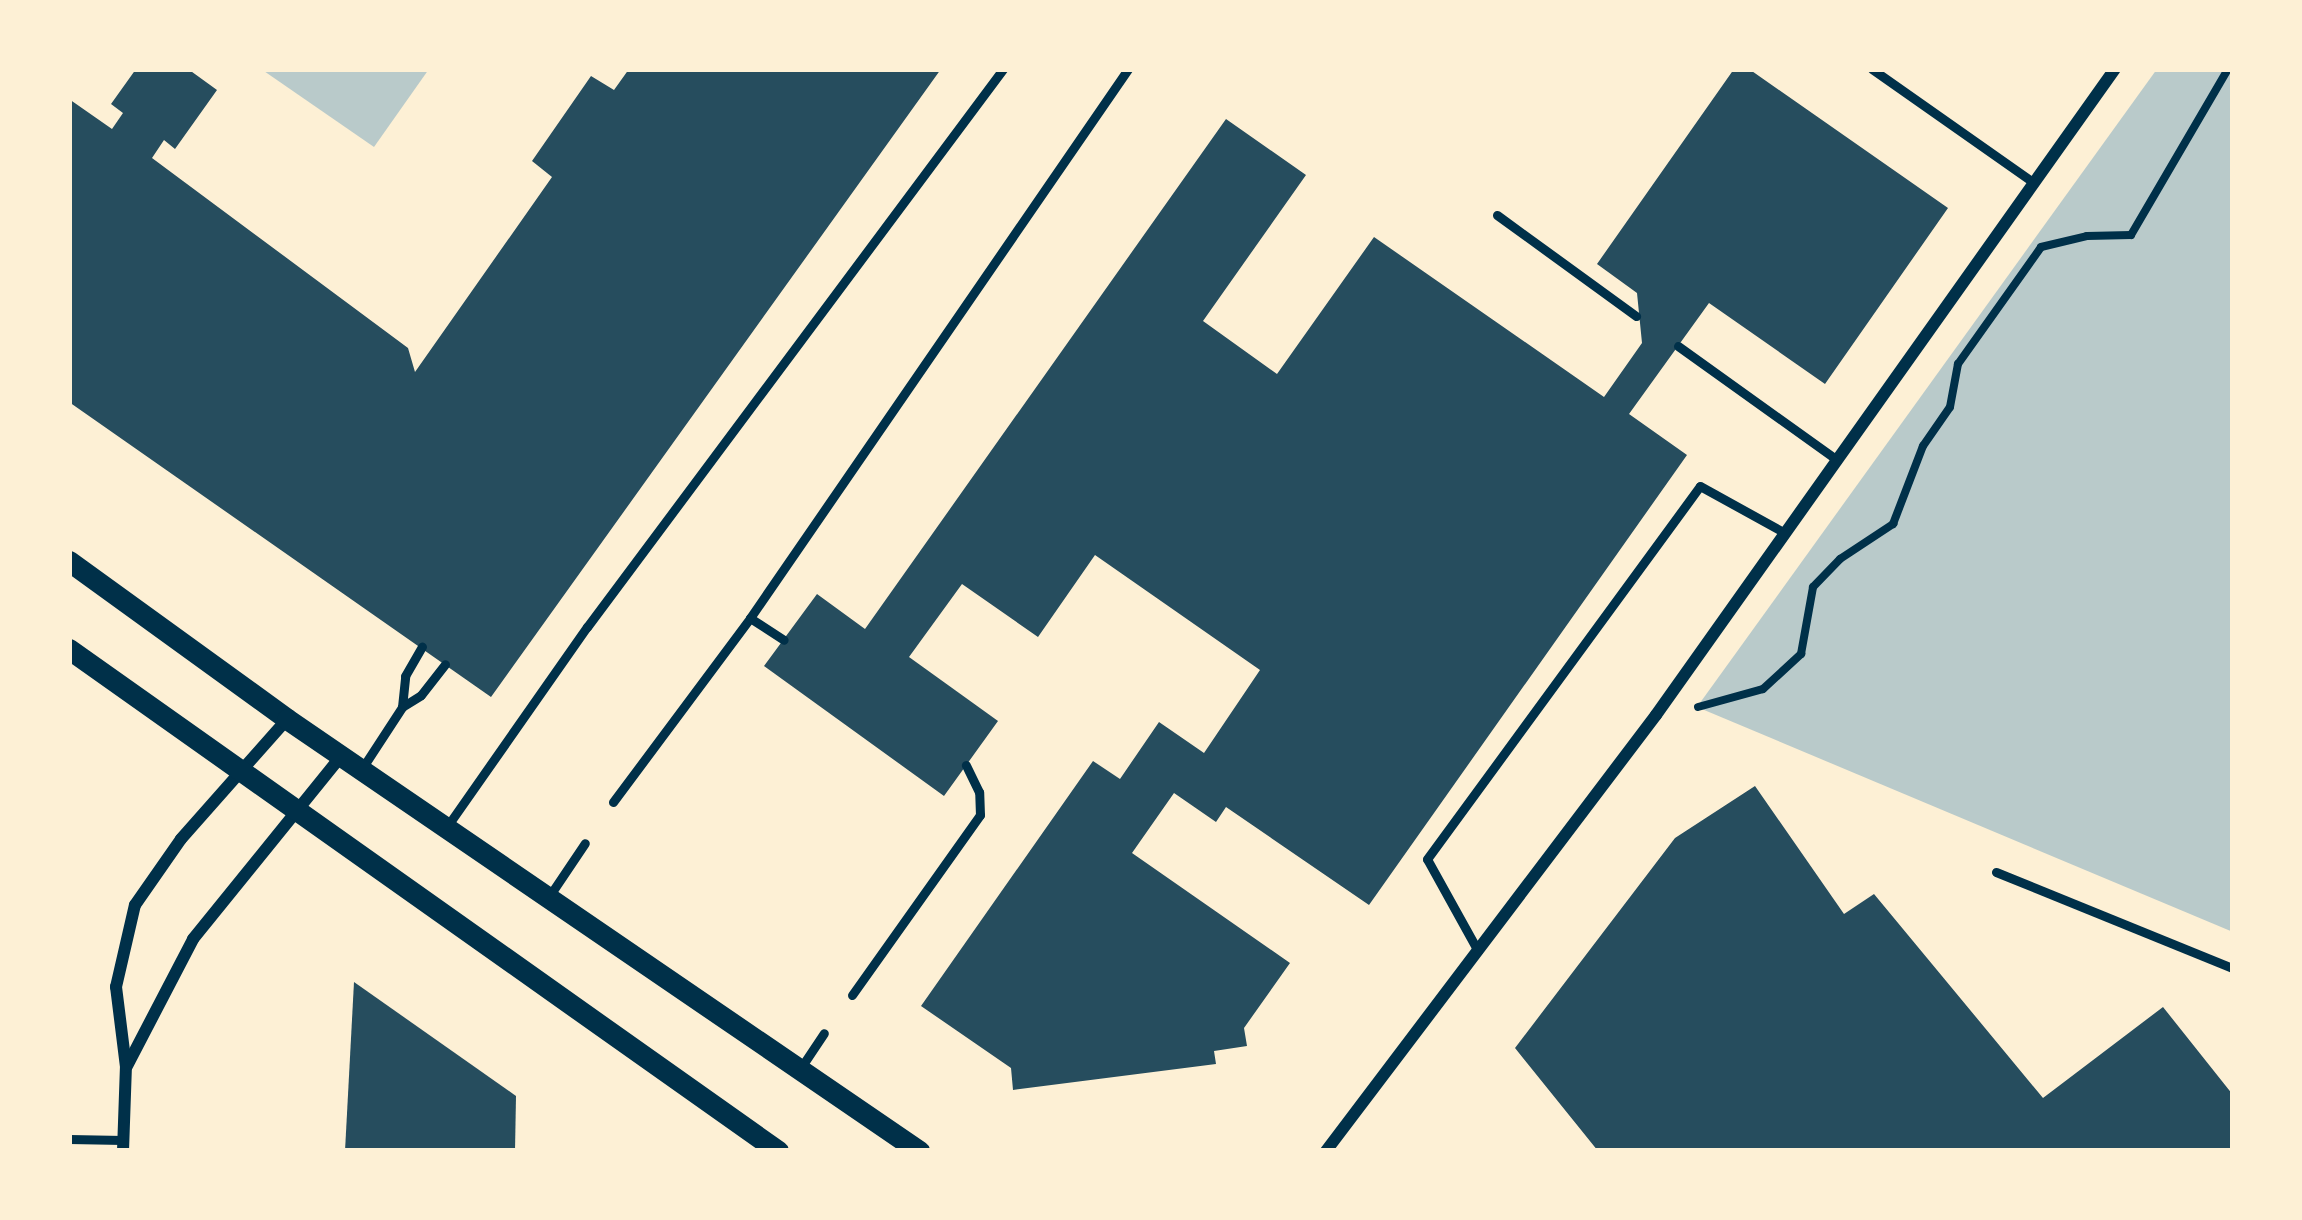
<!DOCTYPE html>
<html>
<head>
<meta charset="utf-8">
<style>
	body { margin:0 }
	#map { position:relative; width:2302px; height:1220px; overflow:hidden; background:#fdf0d5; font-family:Arial,sans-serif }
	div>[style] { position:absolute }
	.green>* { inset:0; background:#b9caca }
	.building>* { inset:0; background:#264d5e }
	.path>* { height:8px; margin:-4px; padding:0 4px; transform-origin:4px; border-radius:4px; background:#003049 }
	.service>* { height:9px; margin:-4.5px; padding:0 4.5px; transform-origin:4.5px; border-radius:4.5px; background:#003049 }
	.minor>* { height:12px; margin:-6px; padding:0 6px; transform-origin:6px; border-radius:6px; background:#003049 }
	.tertiary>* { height:21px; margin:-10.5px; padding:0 10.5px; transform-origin:10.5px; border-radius:10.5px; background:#003049 }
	span { translate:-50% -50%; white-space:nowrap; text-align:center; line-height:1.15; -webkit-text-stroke:10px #fdf0d5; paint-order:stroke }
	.frame { position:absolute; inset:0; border:72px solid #fdf0d5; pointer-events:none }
</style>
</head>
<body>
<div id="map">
	<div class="green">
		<i style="clip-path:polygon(261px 69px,429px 69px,374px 147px)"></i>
		<i style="clip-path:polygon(2157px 69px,2233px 69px,2233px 932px,1697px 707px)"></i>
	</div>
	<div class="building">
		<i style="clip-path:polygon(136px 69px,188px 69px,217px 90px,175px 149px,164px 140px,152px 158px,408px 348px,415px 372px,552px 177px,532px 161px,591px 76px,614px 90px,629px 69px,941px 69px,491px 697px,69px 402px,69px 99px,112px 129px,123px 113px,111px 104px)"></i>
		<i style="clip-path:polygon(1734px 69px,1749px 69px,1948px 208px,1825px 384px,1709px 303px,1629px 414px,1687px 455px,1369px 905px,1226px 807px,1216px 822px,1174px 793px,1132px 853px,1290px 963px,1244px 1028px,1247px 1046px,1214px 1051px,1216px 1064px,1013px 1090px,1011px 1068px,921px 1006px,1093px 761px,1120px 779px,1159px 722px,1204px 753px,1260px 670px,1095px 555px,1038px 637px,962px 584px,909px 657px,998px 721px,944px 796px,764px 666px,817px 594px,865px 629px,1226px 119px,1306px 175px,1203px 321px,1277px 374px,1374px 237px,1604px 397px,1642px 343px,1637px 293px,1597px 264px)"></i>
		<i style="clip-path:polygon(1755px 786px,1844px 914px,1874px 894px,2043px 1098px,2163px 1007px,2233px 1095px,2233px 1151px,1598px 1151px,1515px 1048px,1675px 838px)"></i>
		<i style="clip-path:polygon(354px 982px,516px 1096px,515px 1151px,345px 1151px)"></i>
	</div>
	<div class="path">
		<i style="left:1698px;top:707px;width:67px;rotate:-15.5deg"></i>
		<i style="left:1763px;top:689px;width:52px;rotate:-42.6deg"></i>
		<i style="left:1801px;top:654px;width:68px;rotate:-79.8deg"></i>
		<i style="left:1813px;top:587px;width:39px;rotate:-46deg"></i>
		<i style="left:1840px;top:559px;width:64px;rotate:-33.4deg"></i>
		<i style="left:1893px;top:524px;width:84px;rotate:-69deg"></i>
		<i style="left:1923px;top:446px;width:47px;rotate:-55.3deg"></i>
		<i style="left:1950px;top:407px;width:44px;rotate:-79.5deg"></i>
		<i style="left:1958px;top:364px;width:143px;rotate:-54.6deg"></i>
		<i style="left:2041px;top:247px;width:47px;rotate:-13.4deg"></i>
		<i style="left:2087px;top:236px;width:44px;rotate:-1.3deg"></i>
		<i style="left:2131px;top:235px;width:192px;rotate:-59.7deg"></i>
	</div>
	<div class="service">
		<i style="left:1872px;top:69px;width:198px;rotate:35.1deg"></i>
		<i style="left:1497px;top:215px;width:172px;rotate:36deg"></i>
		<i style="left:1678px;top:346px;width:196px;rotate:35.6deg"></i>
		<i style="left:750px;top:618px;width:667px;rotate:-55.45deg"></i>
		<i style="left:402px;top:707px;width:31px;rotate:-84deg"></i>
		<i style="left:405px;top:676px;width:34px;rotate:-60deg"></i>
		<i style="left:361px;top:770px;width:75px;rotate:-56.9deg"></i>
		<i style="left:402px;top:707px;width:22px;rotate:-32deg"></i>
		<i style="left:421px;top:695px;width:39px;rotate:-52deg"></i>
		<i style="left:613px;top:802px;width:229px;rotate:-53.3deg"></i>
		<i style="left:750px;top:618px;width:40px;rotate:32.9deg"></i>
		<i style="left:446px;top:828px;width:246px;rotate:-55deg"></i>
		<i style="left:587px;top:627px;width:696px;rotate:-53.29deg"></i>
		<i style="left:1996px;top:872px;width:256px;rotate:22.1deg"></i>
		<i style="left:548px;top:898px;width:66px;rotate:-56.1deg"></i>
		<i style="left:1478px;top:951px;width:105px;rotate:-119deg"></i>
		<i style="left:1427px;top:859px;width:462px;rotate:-53.8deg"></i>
		<i style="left:1700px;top:486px;width:97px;rotate:28.9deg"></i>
		<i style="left:852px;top:995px;width:221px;rotate:-54.6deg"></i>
		<i style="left:980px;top:815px;width:23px;rotate:-92deg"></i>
		<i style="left:979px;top:792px;width:30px;rotate:-116deg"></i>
		<i style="left:800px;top:1069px;width:43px;rotate:-56.3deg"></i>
		<i style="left:69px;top:1139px;width:54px;rotate:1.1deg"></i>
	</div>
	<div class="minor">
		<i style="left:127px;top:1066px;width:143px;rotate:-62.5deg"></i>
		<i style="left:193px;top:939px;width:235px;rotate:-51deg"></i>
		<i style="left:123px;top:1151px;width:84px;rotate:-88deg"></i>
		<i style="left:126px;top:1067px;width:81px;rotate:-97.1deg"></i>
		<i style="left:116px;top:987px;width:84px;rotate:-77deg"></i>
		<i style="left:135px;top:905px;width:80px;rotate:-55.1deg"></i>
		<i style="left:181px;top:839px;width:160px;rotate:-48.5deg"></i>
		<i style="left:1326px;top:1151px;width:547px;rotate:-52.88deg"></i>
		<i style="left:1656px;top:715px;width:792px;rotate:-54.61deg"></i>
	</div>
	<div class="tertiary">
		<i style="left:69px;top:561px;width:269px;rotate:35.9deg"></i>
		<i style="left:287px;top:719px;width:766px;rotate:34.35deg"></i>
		<i style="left:69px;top:649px;width:869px;rotate:35.3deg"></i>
	</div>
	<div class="frame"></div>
</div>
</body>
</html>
